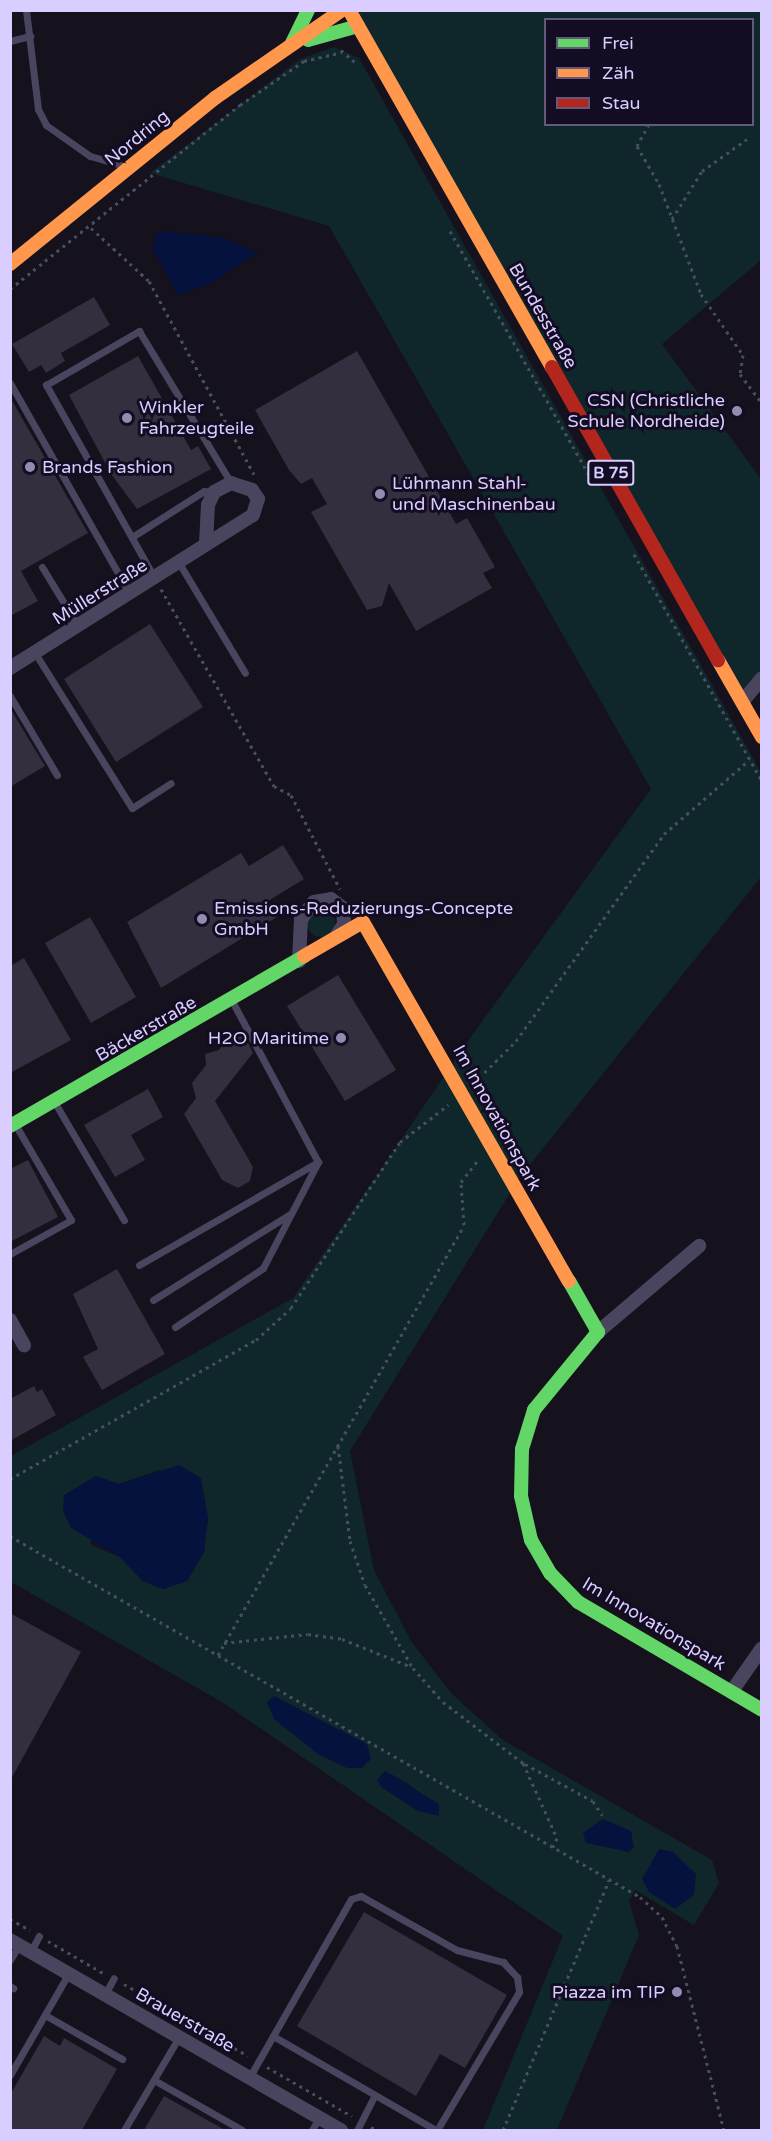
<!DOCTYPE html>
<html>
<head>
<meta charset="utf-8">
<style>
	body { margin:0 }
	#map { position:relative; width:772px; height:2141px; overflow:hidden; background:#15111d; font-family:"Varela Round",sans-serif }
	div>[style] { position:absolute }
	.green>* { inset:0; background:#0f262a }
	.round { border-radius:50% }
	.water>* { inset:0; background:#06123e }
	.building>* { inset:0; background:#342e3f }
	.path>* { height:3px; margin-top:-1.5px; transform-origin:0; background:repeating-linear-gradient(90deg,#454f60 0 3px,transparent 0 7.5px) }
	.lane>* { height:7px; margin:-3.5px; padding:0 3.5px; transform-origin:3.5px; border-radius:3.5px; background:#4a455e }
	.street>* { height:14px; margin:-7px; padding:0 7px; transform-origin:7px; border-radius:7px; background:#4a455e }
	.fast>* { height:14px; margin:-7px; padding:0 7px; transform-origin:7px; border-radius:7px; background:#63d668 }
	.slow>* { height:14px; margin:-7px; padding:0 7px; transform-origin:7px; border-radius:7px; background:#ff974d }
	.jam>* { height:14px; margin:-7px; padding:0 7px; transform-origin:7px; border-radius:7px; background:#b3261e }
	.dots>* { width:16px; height:16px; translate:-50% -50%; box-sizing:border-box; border:3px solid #130c22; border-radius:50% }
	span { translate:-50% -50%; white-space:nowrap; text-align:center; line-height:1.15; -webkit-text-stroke:6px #130c22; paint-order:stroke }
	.shield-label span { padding:2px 4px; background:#130c22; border:2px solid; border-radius:4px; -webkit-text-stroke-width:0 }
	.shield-label { font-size:16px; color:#dacdff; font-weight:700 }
	.street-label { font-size:18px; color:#dacdff }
	.poi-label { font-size:18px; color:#dacdff }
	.right { translate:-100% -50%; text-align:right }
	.left { translate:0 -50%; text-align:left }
	.frame { position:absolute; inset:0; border:12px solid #dacdff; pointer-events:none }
	.legend { position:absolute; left:544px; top:18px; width:210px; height:108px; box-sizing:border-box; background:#130c22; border:2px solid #63597a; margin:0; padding:8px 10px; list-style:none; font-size:18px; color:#dacdff }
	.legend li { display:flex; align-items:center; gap:12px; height:30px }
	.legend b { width:30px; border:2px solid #63597a }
</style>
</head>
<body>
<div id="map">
	<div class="green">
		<i style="clip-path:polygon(evenodd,349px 11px,761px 11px,761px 260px,662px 344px,761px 479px,761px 674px,742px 702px,349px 11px,546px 20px,752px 20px,752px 124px,546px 124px,546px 20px)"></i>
		<i style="clip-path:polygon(evenodd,334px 47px,359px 58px,761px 772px,761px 877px,520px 1177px,350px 1451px,374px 1570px,411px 1641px,451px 1693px,503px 1740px,712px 1860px,719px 1883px,694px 1925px,635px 1890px,629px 1901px,639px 1935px,557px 2130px,483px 2130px,563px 1936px,222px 1702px,11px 1582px,11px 1456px,293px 1298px,475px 1031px,651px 789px,329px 226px,150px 173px,300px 59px,334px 47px,159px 1470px,208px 1517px,204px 1552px,187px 1581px,163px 1589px,143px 1581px,120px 1557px,91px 1545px,96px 1476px,119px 1484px,159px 1470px,334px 47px,385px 1771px,407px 1783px,421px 1794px,397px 1796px,381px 1787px,385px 1771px)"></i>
		<i class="round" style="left:307px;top:909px;width:28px;height:28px"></i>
	</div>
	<div class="water">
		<i style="clip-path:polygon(164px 231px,224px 238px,257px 253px,210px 284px,178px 295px,152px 248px,156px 234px)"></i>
		<i style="clip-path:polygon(179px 1465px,201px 1478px,208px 1517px,204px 1552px,187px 1581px,163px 1589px,143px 1581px,120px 1557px,71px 1528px,63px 1511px,64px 1495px,96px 1476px,119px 1484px)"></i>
		<i style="clip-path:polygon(274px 1696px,367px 1744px,371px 1759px,362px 1768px,347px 1768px,318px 1754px,274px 1719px,267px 1702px)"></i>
		<i style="clip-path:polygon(385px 1771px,439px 1804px,439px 1816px,418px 1811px,381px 1787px,377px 1780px)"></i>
		<i style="clip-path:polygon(603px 1819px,631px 1831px,634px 1847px,629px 1852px,586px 1843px,583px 1833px)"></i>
		<i style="clip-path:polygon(659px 1849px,673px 1852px,696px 1874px,694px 1895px,675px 1909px,649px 1892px,642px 1879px)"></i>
	</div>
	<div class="building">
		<i style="clip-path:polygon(94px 297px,110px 325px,61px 353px,65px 361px,46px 373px,41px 365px,29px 372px,12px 344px)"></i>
		<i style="clip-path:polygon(357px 351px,456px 524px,467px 518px,495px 567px,483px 573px,492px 588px,416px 631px,389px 583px,382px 606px,367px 610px,311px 512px,327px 504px,312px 478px,301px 484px,289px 470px,255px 410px)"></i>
		<i style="clip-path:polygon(138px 356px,191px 450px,198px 446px,211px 469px,137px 509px,111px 474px,69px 395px)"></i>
		<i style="clip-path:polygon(10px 397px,88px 533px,21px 571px,38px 601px,10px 616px)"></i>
		<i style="clip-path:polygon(150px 624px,203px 707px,116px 762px,64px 679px)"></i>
		<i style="clip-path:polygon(10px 708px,45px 766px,10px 787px)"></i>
		<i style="clip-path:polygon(283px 845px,304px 879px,268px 901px,277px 917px,161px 988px,127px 922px,241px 853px,249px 866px)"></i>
		<i style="clip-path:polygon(90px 917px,136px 997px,91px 1023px,45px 943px)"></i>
		<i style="clip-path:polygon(24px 958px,71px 1040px,10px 1073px,10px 966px)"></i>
		<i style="clip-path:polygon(338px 975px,396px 1070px,345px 1101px,287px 1006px)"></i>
		<i style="clip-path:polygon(232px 1033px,245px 1037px,253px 1053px,215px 1101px,253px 1167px,250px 1181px,238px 1188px,222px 1180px,184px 1114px,196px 1098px,192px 1083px,206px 1065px,205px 1054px,219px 1050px)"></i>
		<i style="clip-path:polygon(148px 1089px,163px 1117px,131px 1135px,145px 1160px,115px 1177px,84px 1125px)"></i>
		<i style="clip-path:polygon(28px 1160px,58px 1217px,10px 1242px,10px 1169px)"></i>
		<i style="clip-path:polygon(117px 1269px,165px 1354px,102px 1390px,83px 1357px,98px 1349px,73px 1294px)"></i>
		<i style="clip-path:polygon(34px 1386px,37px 1392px,42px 1389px,56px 1415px,10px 1441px,10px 1399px)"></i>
		<i style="clip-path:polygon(10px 1613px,81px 1652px,10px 1781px)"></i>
		<i style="clip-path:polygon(364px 1912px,507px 1995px,465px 2068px,440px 2054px,416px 2096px,297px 2026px)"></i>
		<i style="clip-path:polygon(44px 2036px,60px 2046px,64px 2038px,117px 2069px,82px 2130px,10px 2130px,10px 2095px)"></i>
		<i style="clip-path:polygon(164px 2096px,225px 2130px,144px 2130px)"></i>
	</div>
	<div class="path">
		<i style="left:341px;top:50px;width:20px;rotate:41deg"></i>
		<i style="left:649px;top:124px;width:25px;rotate:119deg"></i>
		<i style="left:637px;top:146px;width:44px;rotate:59.9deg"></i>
		<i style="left:659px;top:184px;width:118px;rotate:69.1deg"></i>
		<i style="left:701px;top:294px;width:74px;rotate:55.5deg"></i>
		<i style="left:743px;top:355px;width:19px;rotate:99deg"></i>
		<i style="left:740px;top:374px;width:36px;rotate:53deg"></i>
		<i style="left:672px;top:219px;width:57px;rotate:-58deg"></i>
		<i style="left:702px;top:171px;width:55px;rotate:-35.4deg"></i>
		<i style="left:91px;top:228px;width:79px;rotate:42.4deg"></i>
		<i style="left:149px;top:281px;width:220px;rotate:61.5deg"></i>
		<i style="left:450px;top:231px;width:281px;rotate:60.3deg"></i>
		<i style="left:10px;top:289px;width:295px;rotate:-38.7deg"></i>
		<i style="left:240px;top:105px;width:78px;rotate:-34.5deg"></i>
		<i style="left:304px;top:61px;width:39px;rotate:-13deg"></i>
		<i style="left:634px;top:554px;width:261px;rotate:60.6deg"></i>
		<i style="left:161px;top:589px;width:227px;rotate:60.2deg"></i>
		<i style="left:274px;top:786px;width:19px;rotate:28deg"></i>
		<i style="left:291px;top:795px;width:106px;rotate:62.5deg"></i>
		<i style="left:474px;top:1083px;width:59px;rotate:-45deg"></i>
		<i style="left:516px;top:1041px;width:254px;rotate:-54.4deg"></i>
		<i style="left:664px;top:834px;width:113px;rotate:-41deg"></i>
		<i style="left:338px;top:1446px;width:96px;rotate:82.8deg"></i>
		<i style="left:350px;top:1541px;width:46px;rotate:71.2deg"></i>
		<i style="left:365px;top:1585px;width:96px;rotate:60deg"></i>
		<i style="left:413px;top:1668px;width:45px;rotate:48.6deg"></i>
		<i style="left:443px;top:1702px;width:101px;rotate:37.3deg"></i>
		<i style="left:523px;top:1763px;width:82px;rotate:65.6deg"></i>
		<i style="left:557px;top:1838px;width:10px;rotate:114deg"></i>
		<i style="left:10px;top:1479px;width:283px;rotate:-29.5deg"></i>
		<i style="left:256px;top:1340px;width:47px;rotate:-42.4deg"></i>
		<i style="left:291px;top:1308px;width:199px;rotate:-56.7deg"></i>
		<i style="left:400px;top:1142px;width:61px;rotate:-37.6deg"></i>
		<i style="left:10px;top:1536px;width:726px;rotate:29.81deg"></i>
		<i style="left:640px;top:1897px;width:30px;rotate:42deg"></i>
		<i style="left:662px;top:1917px;width:33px;rotate:63deg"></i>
		<i style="left:677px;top:1946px;width:190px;rotate:75.7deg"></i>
		<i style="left:224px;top:1643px;width:84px;rotate:-6.1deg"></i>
		<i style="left:308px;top:1634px;width:34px;rotate:8deg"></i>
		<i style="left:342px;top:1639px;width:75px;rotate:21.8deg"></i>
		<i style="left:218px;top:1655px;width:495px;rotate:-60.2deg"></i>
		<i style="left:464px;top:1225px;width:43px;rotate:-94deg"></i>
		<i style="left:461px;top:1182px;width:29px;rotate:-52deg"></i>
		<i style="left:525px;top:1764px;width:77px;rotate:28.6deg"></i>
		<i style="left:593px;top:1801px;width:17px;rotate:57deg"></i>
		<i style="left:10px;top:1919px;width:23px;rotate:29deg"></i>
		<i style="left:48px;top:1941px;width:66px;rotate:30.1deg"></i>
		<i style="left:124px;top:1984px;width:143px;rotate:30.1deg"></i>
		<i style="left:267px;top:2067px;width:98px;rotate:30deg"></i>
		<i style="left:371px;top:2127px;width:7px;rotate:27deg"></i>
		<i style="left:503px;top:2130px;width:272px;rotate:-67deg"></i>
	</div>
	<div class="lane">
		<i style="left:26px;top:10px;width:100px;rotate:83.1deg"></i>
		<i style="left:38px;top:109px;width:18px;rotate:63deg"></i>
		<i style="left:46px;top:125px;width:54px;rotate:35.2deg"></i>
		<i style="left:90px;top:156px;width:36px;rotate:16deg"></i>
		<i style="left:10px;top:41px;width:21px;rotate:-14deg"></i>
		<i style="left:10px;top:383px;width:243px;rotate:60.4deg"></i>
		<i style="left:132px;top:537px;width:85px;rotate:-32.6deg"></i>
		<i style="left:204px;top:491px;width:10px;rotate:6deg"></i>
		<i style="left:179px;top:563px;width:128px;rotate:59deg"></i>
		<i style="left:42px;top:567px;width:69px;rotate:58.6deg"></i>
		<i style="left:155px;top:579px;width:223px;rotate:-119.3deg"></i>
		<i style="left:46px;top:385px;width:108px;rotate:-30.1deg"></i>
		<i style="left:139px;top:331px;width:178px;rotate:58.8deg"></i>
		<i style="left:35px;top:653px;width:183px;rotate:58deg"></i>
		<i style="left:132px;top:808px;width:46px;rotate:-32.7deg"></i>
		<i style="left:10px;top:696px;width:92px;rotate:59.3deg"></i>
		<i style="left:55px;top:1103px;width:136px;rotate:59.5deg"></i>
		<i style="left:10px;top:1254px;width:70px;rotate:-29.1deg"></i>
		<i style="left:71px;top:1220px;width:109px;rotate:-120.3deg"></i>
		<i style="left:139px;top:1265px;width:207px;rotate:-29.9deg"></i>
		<i style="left:153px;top:1300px;width:162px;rotate:-32.1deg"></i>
		<i style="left:175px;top:1327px;width:106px;rotate:-33.8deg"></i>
		<i style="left:263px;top:1268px;width:119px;rotate:-62.6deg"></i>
		<i style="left:318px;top:1162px;width:183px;rotate:-118.1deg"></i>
		<i style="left:31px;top:1951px;width:17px;rotate:-62deg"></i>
		<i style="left:10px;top:1960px;width:17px;rotate:-59deg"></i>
		<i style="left:10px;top:1986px;width:4px;rotate:34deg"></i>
		<i style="left:105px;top:1994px;width:18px;rotate:-61deg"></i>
		<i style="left:45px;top:2015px;width:89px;rotate:29.7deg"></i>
		<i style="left:273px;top:2036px;width:188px;rotate:30deg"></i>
		<i style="left:10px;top:2075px;width:118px;rotate:-60deg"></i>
		<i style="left:249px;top:2078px;width:206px;rotate:-60.3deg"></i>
		<i style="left:351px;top:1899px;width:10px;rotate:-17deg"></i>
		<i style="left:361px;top:1896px;width:110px;rotate:29.4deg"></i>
		<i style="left:457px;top:1950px;width:48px;rotate:14.6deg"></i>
		<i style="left:503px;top:1962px;width:21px;rotate:47deg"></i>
		<i style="left:517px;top:1977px;width:15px;rotate:82deg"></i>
		<i style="left:519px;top:1992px;width:161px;rotate:120.7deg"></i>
		<i style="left:154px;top:2080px;width:101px;rotate:29.6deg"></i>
		<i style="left:124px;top:2130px;width:108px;rotate:-59.4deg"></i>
		<i style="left:312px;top:2130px;width:14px;rotate:-60deg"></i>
		<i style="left:357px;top:2130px;width:39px;rotate:-63deg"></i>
	</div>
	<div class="street">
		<i style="left:10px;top:668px;width:287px;rotate:-32.2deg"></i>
		<i style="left:253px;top:515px;width:17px;rotate:-73deg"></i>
		<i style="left:258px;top:499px;width:11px;rotate:-124deg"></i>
		<i style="left:252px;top:490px;width:22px;rotate:-162deg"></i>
		<i style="left:231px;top:483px;width:19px;rotate:152deg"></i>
		<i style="left:214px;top:492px;width:14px;rotate:115deg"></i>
		<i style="left:208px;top:505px;width:39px;rotate:93deg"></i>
		<i style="left:742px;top:702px;width:31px;rotate:-50deg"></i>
		<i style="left:299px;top:961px;width:42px;rotate:-87.3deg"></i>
		<i style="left:301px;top:919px;width:21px;rotate:-53deg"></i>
		<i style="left:314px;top:902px;width:17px;rotate:-10deg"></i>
		<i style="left:331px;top:899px;width:15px;rotate:37deg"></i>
		<i style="left:343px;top:908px;width:16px;rotate:86deg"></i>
		<i style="left:344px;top:924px;width:15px;rotate:122deg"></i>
		<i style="left:10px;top:1320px;width:29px;rotate:61deg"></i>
		<i style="left:598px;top:1332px;width:133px;rotate:-40.4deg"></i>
		<i style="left:732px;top:1691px;width:52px;rotate:-55.1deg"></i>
		<i style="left:10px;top:1940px;width:382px;rotate:29.9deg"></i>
	</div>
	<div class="fast">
		<i style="left:308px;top:40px;width:52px;rotate:-15.6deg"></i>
		<i style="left:292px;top:43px;width:37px;rotate:-64deg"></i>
		<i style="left:10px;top:1126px;width:340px;rotate:-30deg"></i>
		<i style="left:569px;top:1281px;width:59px;rotate:60.4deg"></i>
		<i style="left:598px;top:1332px;width:101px;rotate:129.4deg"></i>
		<i style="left:534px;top:1410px;width:41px;rotate:107.1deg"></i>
		<i style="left:522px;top:1449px;width:47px;rotate:91.2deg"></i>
		<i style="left:521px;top:1496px;width:45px;rotate:77.2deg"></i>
		<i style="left:531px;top:1540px;width:39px;rotate:60deg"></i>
		<i style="left:551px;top:1574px;width:39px;rotate:46deg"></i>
		<i style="left:578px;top:1602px;width:213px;rotate:30.4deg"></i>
	</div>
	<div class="slow">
		<i style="left:349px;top:10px;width:411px;rotate:60.4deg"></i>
		<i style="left:10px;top:264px;width:264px;rotate:-39deg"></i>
		<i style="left:215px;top:98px;width:155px;rotate:-34.7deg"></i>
		<i style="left:718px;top:660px;width:89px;rotate:60.3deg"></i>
		<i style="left:304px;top:956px;width:68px;rotate:-30deg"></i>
		<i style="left:363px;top:922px;width:414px;rotate:60.2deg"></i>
	</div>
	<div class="jam">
		<i style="left:552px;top:367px;width:337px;rotate:60.5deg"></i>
	</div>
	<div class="dots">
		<i style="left:737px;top:411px;background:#958bb0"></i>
		<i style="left:127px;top:418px;background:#958bb0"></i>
		<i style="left:30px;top:467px;background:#958bb0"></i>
		<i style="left:380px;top:494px;background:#958bb0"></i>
		<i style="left:202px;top:919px;background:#958bb0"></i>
		<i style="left:341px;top:1038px;background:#958bb0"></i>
		<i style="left:677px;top:1992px;background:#958bb0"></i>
	</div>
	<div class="shield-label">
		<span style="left:611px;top:473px">B 75</span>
	</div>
	<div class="street-label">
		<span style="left:137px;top:138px;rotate:-39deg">Nordring</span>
		<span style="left:543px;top:316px;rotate:60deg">Bundesstraße</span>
		<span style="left:100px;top:592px;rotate:-32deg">Müllerstraße</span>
		<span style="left:146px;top:1029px;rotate:-30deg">Bäckerstraße</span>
		<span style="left:497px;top:1118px;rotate:61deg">Im Innovationspark</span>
		<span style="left:654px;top:1624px;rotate:31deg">Im Innovationspark</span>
		<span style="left:185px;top:2020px;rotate:30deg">Brauerstraße</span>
	</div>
	<div class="poi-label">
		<span class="right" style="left:725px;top:411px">CSN (Christliche<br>Schule Nordheide)</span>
		<span class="left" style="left:139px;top:418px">Winkler<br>Fahrzeugteile</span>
		<span class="left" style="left:42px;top:467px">Brands Fashion</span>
		<span class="left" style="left:392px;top:494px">Lühmann Stahl-<br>und Maschinenbau</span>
		<span class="left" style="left:214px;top:919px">Emissions-Reduzierungs-Concepte<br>GmbH</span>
		<span class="right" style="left:329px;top:1038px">H2O Maritime</span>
		<span class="right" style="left:665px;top:1992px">Piazza im TIP</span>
	</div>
	<div class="frame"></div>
	<ul class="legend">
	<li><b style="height:8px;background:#63d668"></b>Frei</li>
	<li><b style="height:8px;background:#ff974d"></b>Zäh</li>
	<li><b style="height:8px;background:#b3261e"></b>Stau</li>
	</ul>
</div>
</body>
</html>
